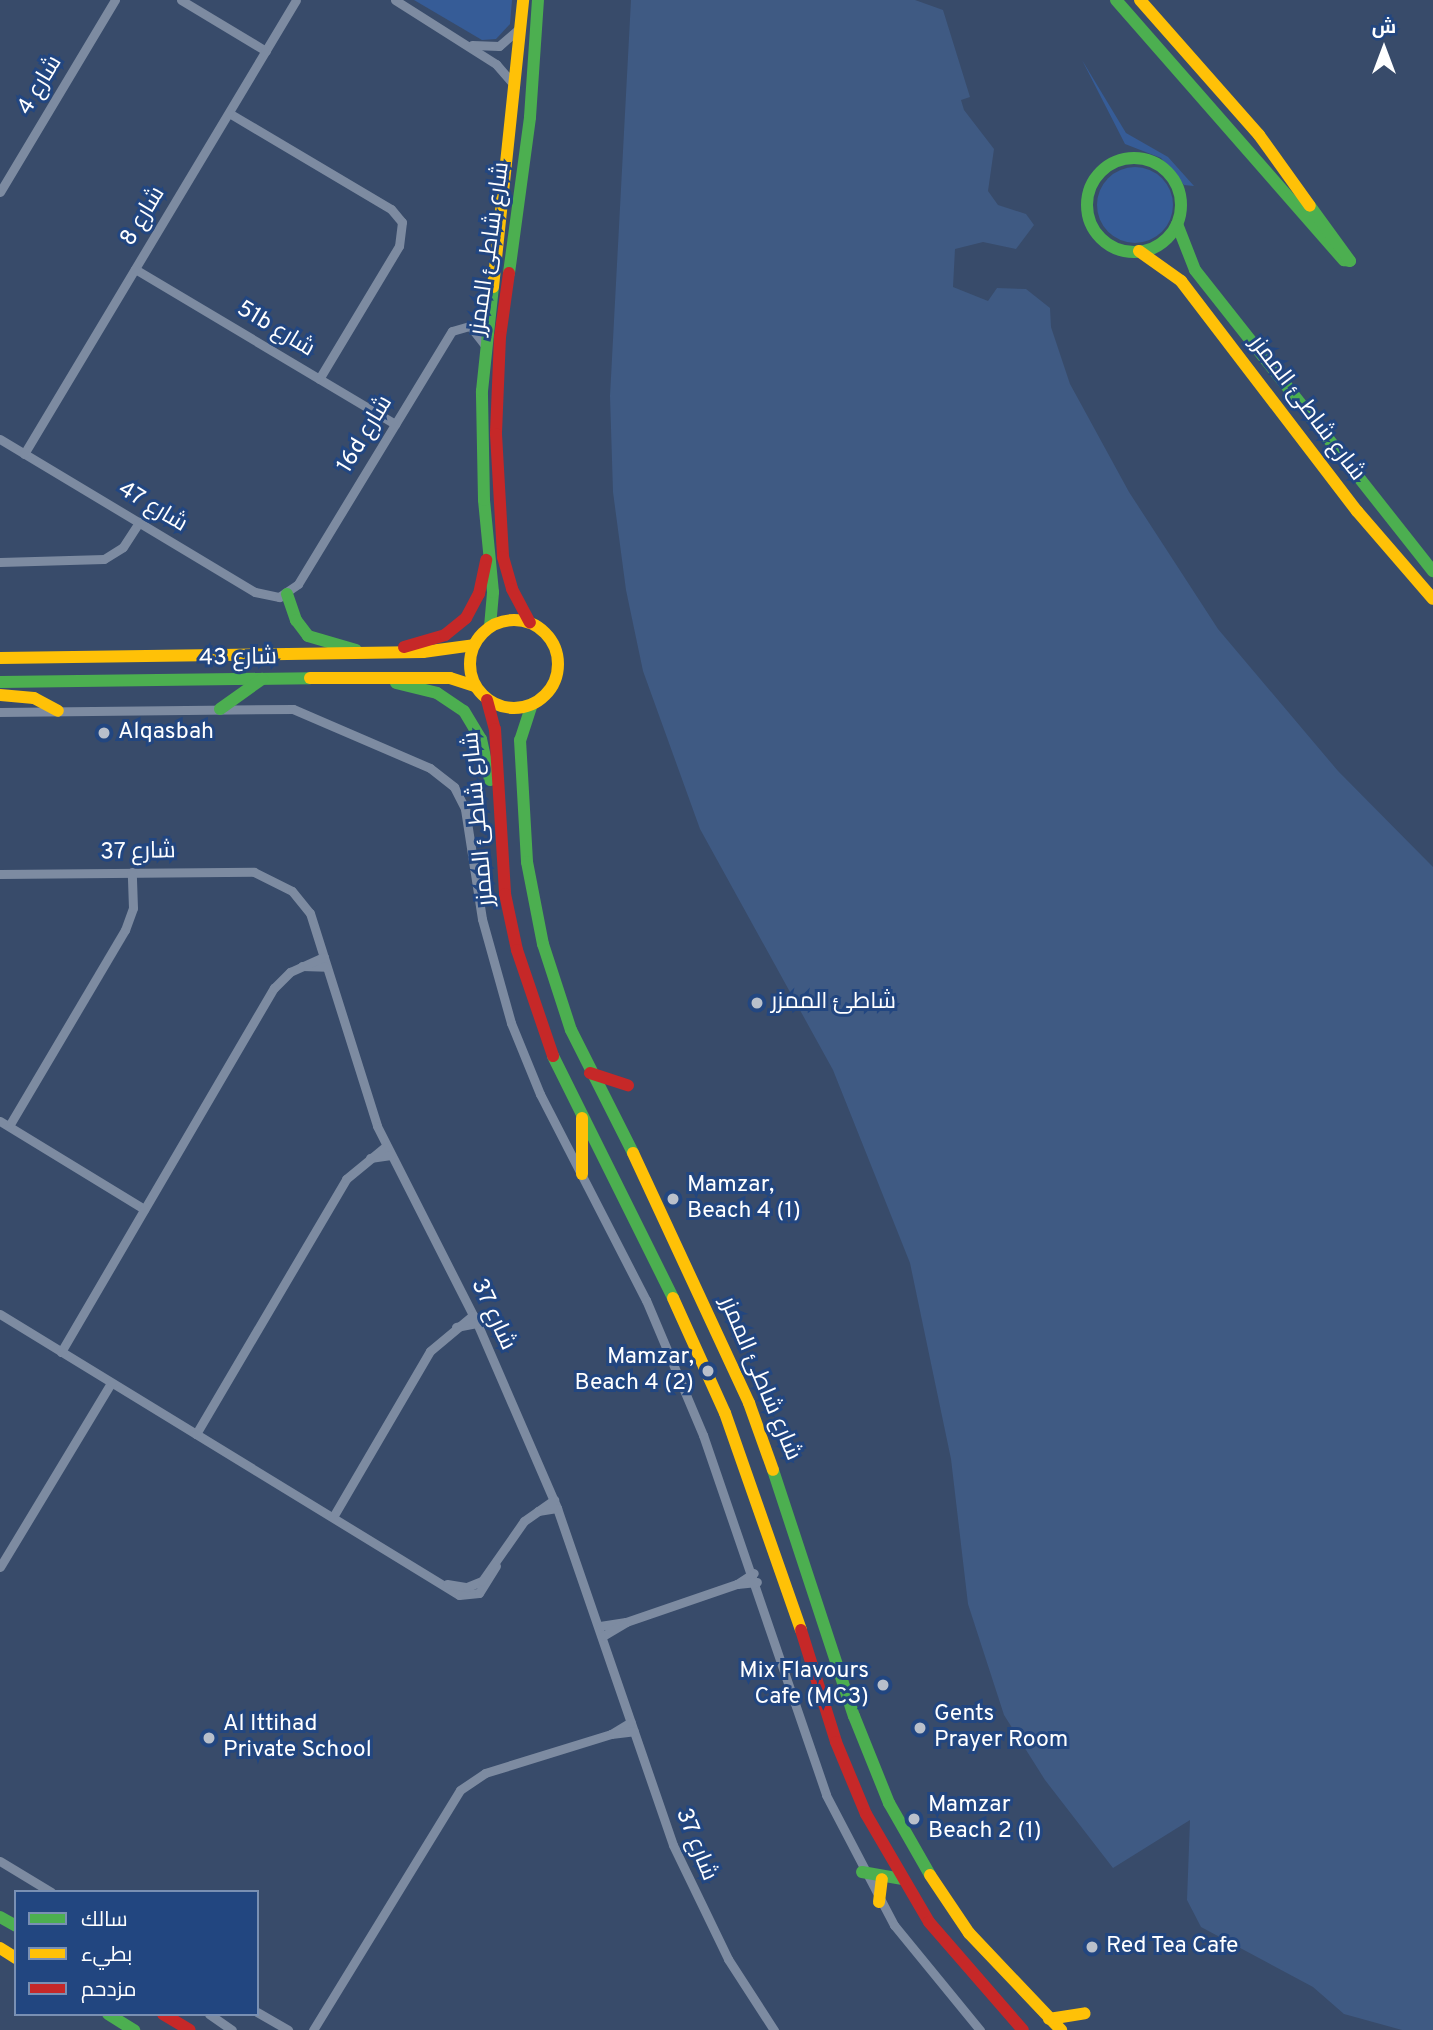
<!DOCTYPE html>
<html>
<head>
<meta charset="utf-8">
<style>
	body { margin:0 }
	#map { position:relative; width:1433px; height:2030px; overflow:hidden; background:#384b6a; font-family:Overpass,Cairo,sans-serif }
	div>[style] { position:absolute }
	.green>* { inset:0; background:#365c97 }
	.round { border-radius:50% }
	.water>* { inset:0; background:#3f5a83 }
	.street>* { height:9px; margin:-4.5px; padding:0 4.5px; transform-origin:4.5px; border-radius:4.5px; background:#7d8ba1 }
	.fast>* { height:12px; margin:-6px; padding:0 6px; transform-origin:6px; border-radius:6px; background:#4caf50 }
	.fast>.ring { margin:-6px; padding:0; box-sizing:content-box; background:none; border:12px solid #4caf50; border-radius:50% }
	.slow>* { height:12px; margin:-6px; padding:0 6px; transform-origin:6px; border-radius:6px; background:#ffc107 }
	.slow>.ring { margin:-6px; padding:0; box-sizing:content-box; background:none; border:12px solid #ffc107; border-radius:50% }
	.jam>* { height:12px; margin:-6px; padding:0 6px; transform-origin:6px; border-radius:6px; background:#c62828 }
	.dots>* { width:19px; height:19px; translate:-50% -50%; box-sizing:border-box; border:4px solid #224680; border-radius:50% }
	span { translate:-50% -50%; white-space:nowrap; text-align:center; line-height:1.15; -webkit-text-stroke:6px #224680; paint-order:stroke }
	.street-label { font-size:23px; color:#fff }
	.poi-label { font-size:23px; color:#fff }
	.left { translate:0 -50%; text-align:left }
	.right { translate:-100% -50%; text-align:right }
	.legend { position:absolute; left:14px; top:1890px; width:245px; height:126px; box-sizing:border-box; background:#224680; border:2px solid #7a90b3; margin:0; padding:9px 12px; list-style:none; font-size:21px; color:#fff }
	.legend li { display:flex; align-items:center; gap:14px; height:35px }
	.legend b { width:35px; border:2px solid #7a90b3 }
	.north { position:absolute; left:1349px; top:14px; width:70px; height:70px; -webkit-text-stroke:5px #224680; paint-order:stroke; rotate:0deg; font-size:19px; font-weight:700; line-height:28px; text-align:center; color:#fff }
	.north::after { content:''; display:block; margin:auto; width:24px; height:32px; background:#fff; clip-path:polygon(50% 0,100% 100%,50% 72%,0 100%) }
</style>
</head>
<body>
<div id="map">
	<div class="green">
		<i style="clip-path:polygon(414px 0,512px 0,510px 24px,496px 39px,482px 40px)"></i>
		<i style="clip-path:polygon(1082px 60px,1126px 133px,1168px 157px,1194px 186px,1184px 185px,1161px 158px,1125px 144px)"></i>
		<i class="round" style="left:1097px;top:167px;width:76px;height:76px"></i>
	</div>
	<div class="water">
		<i style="clip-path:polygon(631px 0,915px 0,943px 10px,970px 97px,961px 100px,964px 110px,994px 149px,988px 191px,998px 205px,1026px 214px,1034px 225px,1016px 249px,983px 242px,955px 249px,953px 287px,988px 301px,997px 288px,1026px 289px,1050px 308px,1051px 327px,1070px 384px,1129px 492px,1218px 629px,1338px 771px,1433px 867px,1433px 2030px,1402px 2030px,1344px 2014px,1313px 1987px,1201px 1927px,1187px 1900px,1190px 1820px,1113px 1868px,1045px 1780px,1004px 1715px,968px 1604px,951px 1459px,910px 1263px,833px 1070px,700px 829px,643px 671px,626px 590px,613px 492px,610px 396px)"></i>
	</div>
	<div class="street">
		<i style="left:181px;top:0;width:99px;rotate:31deg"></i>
		<i style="left:395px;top:0;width:120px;rotate:32.4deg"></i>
		<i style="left:496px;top:64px;width:29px;rotate:49deg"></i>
		<i style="left:472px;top:45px;width:27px;rotate:2deg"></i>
		<i style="left:499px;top:46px;width:28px;rotate:-41deg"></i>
		<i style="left:229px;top:113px;width:188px;rotate:30.7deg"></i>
		<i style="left:391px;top:209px;width:17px;rotate:50deg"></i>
		<i style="left:402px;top:222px;width:24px;rotate:97deg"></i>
		<i style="left:399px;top:246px;width:155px;rotate:121deg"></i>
		<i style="left:0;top:192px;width:224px;rotate:-59.1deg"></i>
		<i style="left:135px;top:269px;width:303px;rotate:30.8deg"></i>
		<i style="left:0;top:439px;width:297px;rotate:31deg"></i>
		<i style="left:255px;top:592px;width:25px;rotate:12deg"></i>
		<i style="left:279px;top:597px;width:23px;rotate:-34deg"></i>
		<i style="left:298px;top:584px;width:296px;rotate:-58.7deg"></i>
		<i style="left:452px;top:331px;width:19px;rotate:-16deg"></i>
		<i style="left:470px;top:326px;width:24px;rotate:52deg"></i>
		<i style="left:24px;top:454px;width:529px;rotate:-59.07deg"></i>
		<i style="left:0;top:562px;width:104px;rotate:-1.7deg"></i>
		<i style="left:104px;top:559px;width:22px;rotate:-32deg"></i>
		<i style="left:123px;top:547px;width:30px;rotate:-57deg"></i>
		<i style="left:0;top:712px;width:293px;rotate:-0.6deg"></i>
		<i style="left:293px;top:709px;width:149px;rotate:23.3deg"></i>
		<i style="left:430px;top:768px;width:31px;rotate:38deg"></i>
		<i style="left:454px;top:787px;width:25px;rotate:63deg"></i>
		<i style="left:465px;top:809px;width:111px;rotate:81.2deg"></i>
		<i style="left:482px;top:919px;width:108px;rotate:74.4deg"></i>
		<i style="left:511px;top:1023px;width:77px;rotate:67.8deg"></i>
		<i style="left:540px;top:1094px;width:232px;rotate:62.8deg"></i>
		<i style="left:646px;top:1300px;width:147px;rotate:67.1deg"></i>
		<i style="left:703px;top:1435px;width:380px;rotate:71.1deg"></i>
		<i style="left:826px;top:1795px;width:147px;rotate:62.4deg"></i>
		<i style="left:894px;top:1925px;width:136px;rotate:50.7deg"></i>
		<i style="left:0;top:874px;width:254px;rotate:-0.5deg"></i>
		<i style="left:254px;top:872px;width:42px;rotate:26.6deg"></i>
		<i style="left:292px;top:891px;width:28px;rotate:51deg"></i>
		<i style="left:310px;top:913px;width:223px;rotate:72.5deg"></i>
		<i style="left:377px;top:1126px;width:221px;rotate:63.1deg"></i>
		<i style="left:477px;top:1323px;width:202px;rotate:66.6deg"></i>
		<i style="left:557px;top:1508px;width:356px;rotate:71deg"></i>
		<i style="left:673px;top:1845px;width:127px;rotate:64.2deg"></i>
		<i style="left:728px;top:1959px;width:85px;rotate:57.1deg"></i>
		<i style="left:302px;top:966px;width:24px;rotate:2deg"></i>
		<i style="left:0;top:1121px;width:169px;rotate:31.4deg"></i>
		<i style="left:9px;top:1126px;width:228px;rotate:-59.4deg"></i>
		<i style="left:125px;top:930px;width:23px;rotate:-70deg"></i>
		<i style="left:133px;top:908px;width:36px;rotate:-92deg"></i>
		<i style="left:370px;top:1158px;width:21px;rotate:-8deg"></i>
		<i style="left:0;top:1314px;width:538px;rotate:31.47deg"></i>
		<i style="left:459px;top:1595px;width:20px;rotate:-6deg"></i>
		<i style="left:479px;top:1593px;width:32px;rotate:-58deg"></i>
		<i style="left:456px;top:1327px;width:21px;rotate:-11deg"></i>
		<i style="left:61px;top:1352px;width:422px;rotate:-59.7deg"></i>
		<i style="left:274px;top:988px;width:23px;rotate:-45deg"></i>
		<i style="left:290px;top:972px;width:37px;rotate:-24deg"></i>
		<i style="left:196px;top:1434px;width:296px;rotate:-59.5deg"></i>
		<i style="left:346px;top:1179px;width:52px;rotate:-39.5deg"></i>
		<i style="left:538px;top:1511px;width:19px;rotate:-9deg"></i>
		<i style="left:333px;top:1517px;width:192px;rotate:-59.7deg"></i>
		<i style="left:430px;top:1351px;width:56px;rotate:-39.9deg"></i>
		<i style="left:0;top:1567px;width:215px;rotate:-58.9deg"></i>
		<i style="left:447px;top:1584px;width:20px;rotate:9deg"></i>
		<i style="left:467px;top:1587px;width:16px;rotate:-22deg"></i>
		<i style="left:482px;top:1581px;width:73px;rotate:-55deg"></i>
		<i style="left:524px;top:1521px;width:37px;rotate:-35deg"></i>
		<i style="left:737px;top:1584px;width:20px;rotate:-33deg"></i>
		<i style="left:600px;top:1626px;width:26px;rotate:-9deg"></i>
		<i style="left:626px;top:1622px;width:117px;rotate:-18.9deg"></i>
		<i style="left:737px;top:1584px;width:20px;rotate:-6deg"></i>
		<i style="left:603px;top:1636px;width:27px;rotate:-31deg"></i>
		<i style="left:611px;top:1734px;width:23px;rotate:-31deg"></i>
		<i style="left:0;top:1861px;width:60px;rotate:31.3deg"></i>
		<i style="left:257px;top:2012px;width:36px;rotate:30deg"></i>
		<i style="left:209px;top:2014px;width:28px;rotate:35deg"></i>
		<i style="left:313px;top:2030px;width:281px;rotate:-58.5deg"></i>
		<i style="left:460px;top:1790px;width:30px;rotate:-34deg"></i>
		<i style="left:485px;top:1773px;width:132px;rotate:-17.2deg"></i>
		<i style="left:611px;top:1734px;width:23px;rotate:-7deg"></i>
	</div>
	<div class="fast">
		<i style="left:1116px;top:0;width:346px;rotate:48.8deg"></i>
		<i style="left:1344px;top:260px;width:6px;rotate:9deg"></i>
		<i style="left:1350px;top:261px;width:68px;rotate:-126deg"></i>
		<i class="ring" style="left:1087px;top:158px;width:82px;height:82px"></i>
		<i style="left:1177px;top:224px;width:49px;rotate:68.6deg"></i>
		<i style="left:1195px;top:270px;width:384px;rotate:51.7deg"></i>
		<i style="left:509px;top:273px;width:157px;rotate:-82.3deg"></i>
		<i style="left:530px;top:117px;width:117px;rotate:-86.1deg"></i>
		<i style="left:287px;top:594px;width:28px;rotate:71deg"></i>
		<i style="left:296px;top:620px;width:20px;rotate:53deg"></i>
		<i style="left:308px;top:636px;width:50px;rotate:16.3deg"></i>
		<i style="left:490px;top:627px;width:35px;rotate:-85deg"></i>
		<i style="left:493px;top:592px;width:92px;rotate:-95.6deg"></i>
		<i style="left:484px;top:500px;width:109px;rotate:-91.1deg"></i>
		<i style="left:482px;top:391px;width:105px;rotate:-84deg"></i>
		<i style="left:0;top:682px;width:310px;rotate:-0.7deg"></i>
		<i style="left:396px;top:683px;width:42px;rotate:13.7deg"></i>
		<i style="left:437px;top:693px;width:32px;rotate:34deg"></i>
		<i style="left:464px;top:711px;width:33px;rotate:59deg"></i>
		<i style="left:481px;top:739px;width:42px;rotate:77.6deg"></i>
		<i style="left:532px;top:704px;width:38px;rotate:108deg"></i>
		<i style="left:520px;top:740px;width:122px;rotate:86.7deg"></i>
		<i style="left:527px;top:862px;width:84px;rotate:79deg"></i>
		<i style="left:543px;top:944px;width:90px;rotate:72deg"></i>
		<i style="left:571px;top:1030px;width:138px;rotate:63.2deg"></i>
		<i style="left:220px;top:709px;width:52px;rotate:-35.5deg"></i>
		<i style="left:553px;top:1056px;width:270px;rotate:63.6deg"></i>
		<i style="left:773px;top:1470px;width:259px;rotate:71.8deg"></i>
		<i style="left:854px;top:1716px;width:94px;rotate:68.1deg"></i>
		<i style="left:889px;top:1803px;width:83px;rotate:60.3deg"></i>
		<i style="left:862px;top:1872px;width:40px;rotate:10deg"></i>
		<i style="left:0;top:1917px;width:18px;rotate:29deg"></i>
		<i style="left:108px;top:2014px;width:31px;rotate:32deg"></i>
	</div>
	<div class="slow">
		<i style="left:1140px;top:0;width:180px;rotate:48.6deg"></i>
		<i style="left:1259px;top:135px;width:87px;rotate:54.3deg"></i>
		<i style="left:1139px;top:251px;width:52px;rotate:35.5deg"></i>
		<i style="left:1181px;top:281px;width:290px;rotate:52.6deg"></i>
		<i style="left:1357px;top:511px;width:116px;rotate:49.2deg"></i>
		<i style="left:493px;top:287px;width:289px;rotate:-84deg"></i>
		<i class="ring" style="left:470px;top:620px;width:76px;height:76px"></i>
		<i style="left:0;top:658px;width:423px;rotate:-0.8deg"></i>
		<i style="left:423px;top:652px;width:51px;rotate:-7.8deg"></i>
		<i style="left:310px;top:678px;width:140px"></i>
		<i style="left:450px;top:678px;width:26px;rotate:18deg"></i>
		<i style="left:0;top:695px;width:34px;rotate:5deg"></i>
		<i style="left:34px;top:698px;width:27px;rotate:28deg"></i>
		<i style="left:582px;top:1118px;width:56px;rotate:90deg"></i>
		<i style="left:633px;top:1153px;width:276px;rotate:65.1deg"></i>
		<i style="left:749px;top:1403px;width:71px;rotate:70.3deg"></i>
		<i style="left:673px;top:1298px;width:126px;rotate:65.7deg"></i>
		<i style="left:725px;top:1413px;width:230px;rotate:70.7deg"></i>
		<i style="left:930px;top:1875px;width:70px;rotate:56.1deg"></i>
		<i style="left:969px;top:1933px;width:134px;rotate:46.5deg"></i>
		<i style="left:879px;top:1902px;width:23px;rotate:-83deg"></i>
		<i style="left:0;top:1948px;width:19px;rotate:32deg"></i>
		<i style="left:1049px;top:2019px;width:36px;rotate:-9deg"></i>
	</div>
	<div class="jam">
		<i style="left:509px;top:273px;width:65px;rotate:98deg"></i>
		<i style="left:500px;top:337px;width:97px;rotate:92.4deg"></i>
		<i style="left:496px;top:434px;width:123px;rotate:86.7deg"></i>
		<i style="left:503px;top:557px;width:33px;rotate:74deg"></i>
		<i style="left:512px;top:589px;width:38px;rotate:62deg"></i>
		<i style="left:404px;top:647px;width:43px;rotate:-16.3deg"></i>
		<i style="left:445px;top:635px;width:27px;rotate:-39deg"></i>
		<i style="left:466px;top:618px;width:27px;rotate:-62deg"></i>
		<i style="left:479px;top:594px;width:35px;rotate:-78deg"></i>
		<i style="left:487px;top:700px;width:30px;rotate:75deg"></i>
		<i style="left:495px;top:729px;width:165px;rotate:86.5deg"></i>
		<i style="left:505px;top:894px;width:57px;rotate:77.9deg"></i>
		<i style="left:517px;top:950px;width:112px;rotate:71.2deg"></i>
		<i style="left:590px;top:1073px;width:40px;rotate:18deg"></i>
		<i style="left:801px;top:1630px;width:117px;rotate:72.6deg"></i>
		<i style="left:836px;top:1742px;width:78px;rotate:67.4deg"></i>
		<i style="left:866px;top:1814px;width:125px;rotate:59.7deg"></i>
		<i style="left:929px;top:1922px;width:143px;rotate:49deg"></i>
		<i style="left:163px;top:2014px;width:31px;rotate:31deg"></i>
	</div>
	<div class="dots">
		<i style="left:104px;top:733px;background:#b9c0cb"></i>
		<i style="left:757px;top:1003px;background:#b9c0cb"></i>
		<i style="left:673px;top:1199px;background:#b9c0cb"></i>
		<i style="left:708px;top:1371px;background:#b9c0cb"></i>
		<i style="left:883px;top:1685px;background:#b9c0cb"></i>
		<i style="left:920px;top:1728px;background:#b9c0cb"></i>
		<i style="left:209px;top:1738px;background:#b9c0cb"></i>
		<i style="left:914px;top:1819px;background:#b9c0cb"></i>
		<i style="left:1092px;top:1947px;background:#b9c0cb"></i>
	</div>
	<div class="street-label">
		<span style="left:41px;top:86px;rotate:-59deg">شارع 4</span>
		<span style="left:144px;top:217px;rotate:-59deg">شارع 8</span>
		<span style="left:491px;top:249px;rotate:-82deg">شارع شاطئ الممزر</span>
		<span style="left:275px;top:330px;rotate:31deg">51b شارع</span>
		<span style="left:1306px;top:409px;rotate:53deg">شارع شاطئ الممزر</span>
		<span style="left:366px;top:435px;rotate:-59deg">16d شارع</span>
		<span style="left:152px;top:508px;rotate:31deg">شارع 47</span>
		<span style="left:238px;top:659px;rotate:-1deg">شارع 43</span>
		<span style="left:480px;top:819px;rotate:-95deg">شارع شاطئ الممزر</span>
		<span style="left:138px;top:853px;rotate:-1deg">شارع 37</span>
		<span style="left:492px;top:1315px;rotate:65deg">شارع 37</span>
		<span style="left:759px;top:1379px;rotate:67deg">شارع شاطئ الممزر</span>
		<span style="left:695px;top:1845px;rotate:68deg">شارع 37</span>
	</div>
	<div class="poi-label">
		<span class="left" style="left:118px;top:733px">Alqasbah</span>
		<span class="left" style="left:771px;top:1003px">شاطئ الممزر</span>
		<span class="left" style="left:687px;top:1199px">Mamzar,<br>Beach 4 (1)</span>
		<span class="right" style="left:694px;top:1371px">Mamzar,<br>Beach 4 (2)</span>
		<span class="right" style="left:869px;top:1685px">Mix Flavours<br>Cafe (MC3)</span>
		<span class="left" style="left:934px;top:1728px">Gents<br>Prayer Room</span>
		<span class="left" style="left:223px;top:1738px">Al Ittihad<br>Private School</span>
		<span class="left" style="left:928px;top:1819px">Mamzar<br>Beach 2 (1)</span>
		<span class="left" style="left:1106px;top:1947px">Red Tea Cafe</span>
	</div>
	<ul class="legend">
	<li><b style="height:9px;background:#4caf50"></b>سالك</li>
	<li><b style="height:9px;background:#ffc107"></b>بطيء</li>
	<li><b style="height:9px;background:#c62828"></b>مزدحم</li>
	</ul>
	<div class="north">ش</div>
</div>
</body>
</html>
